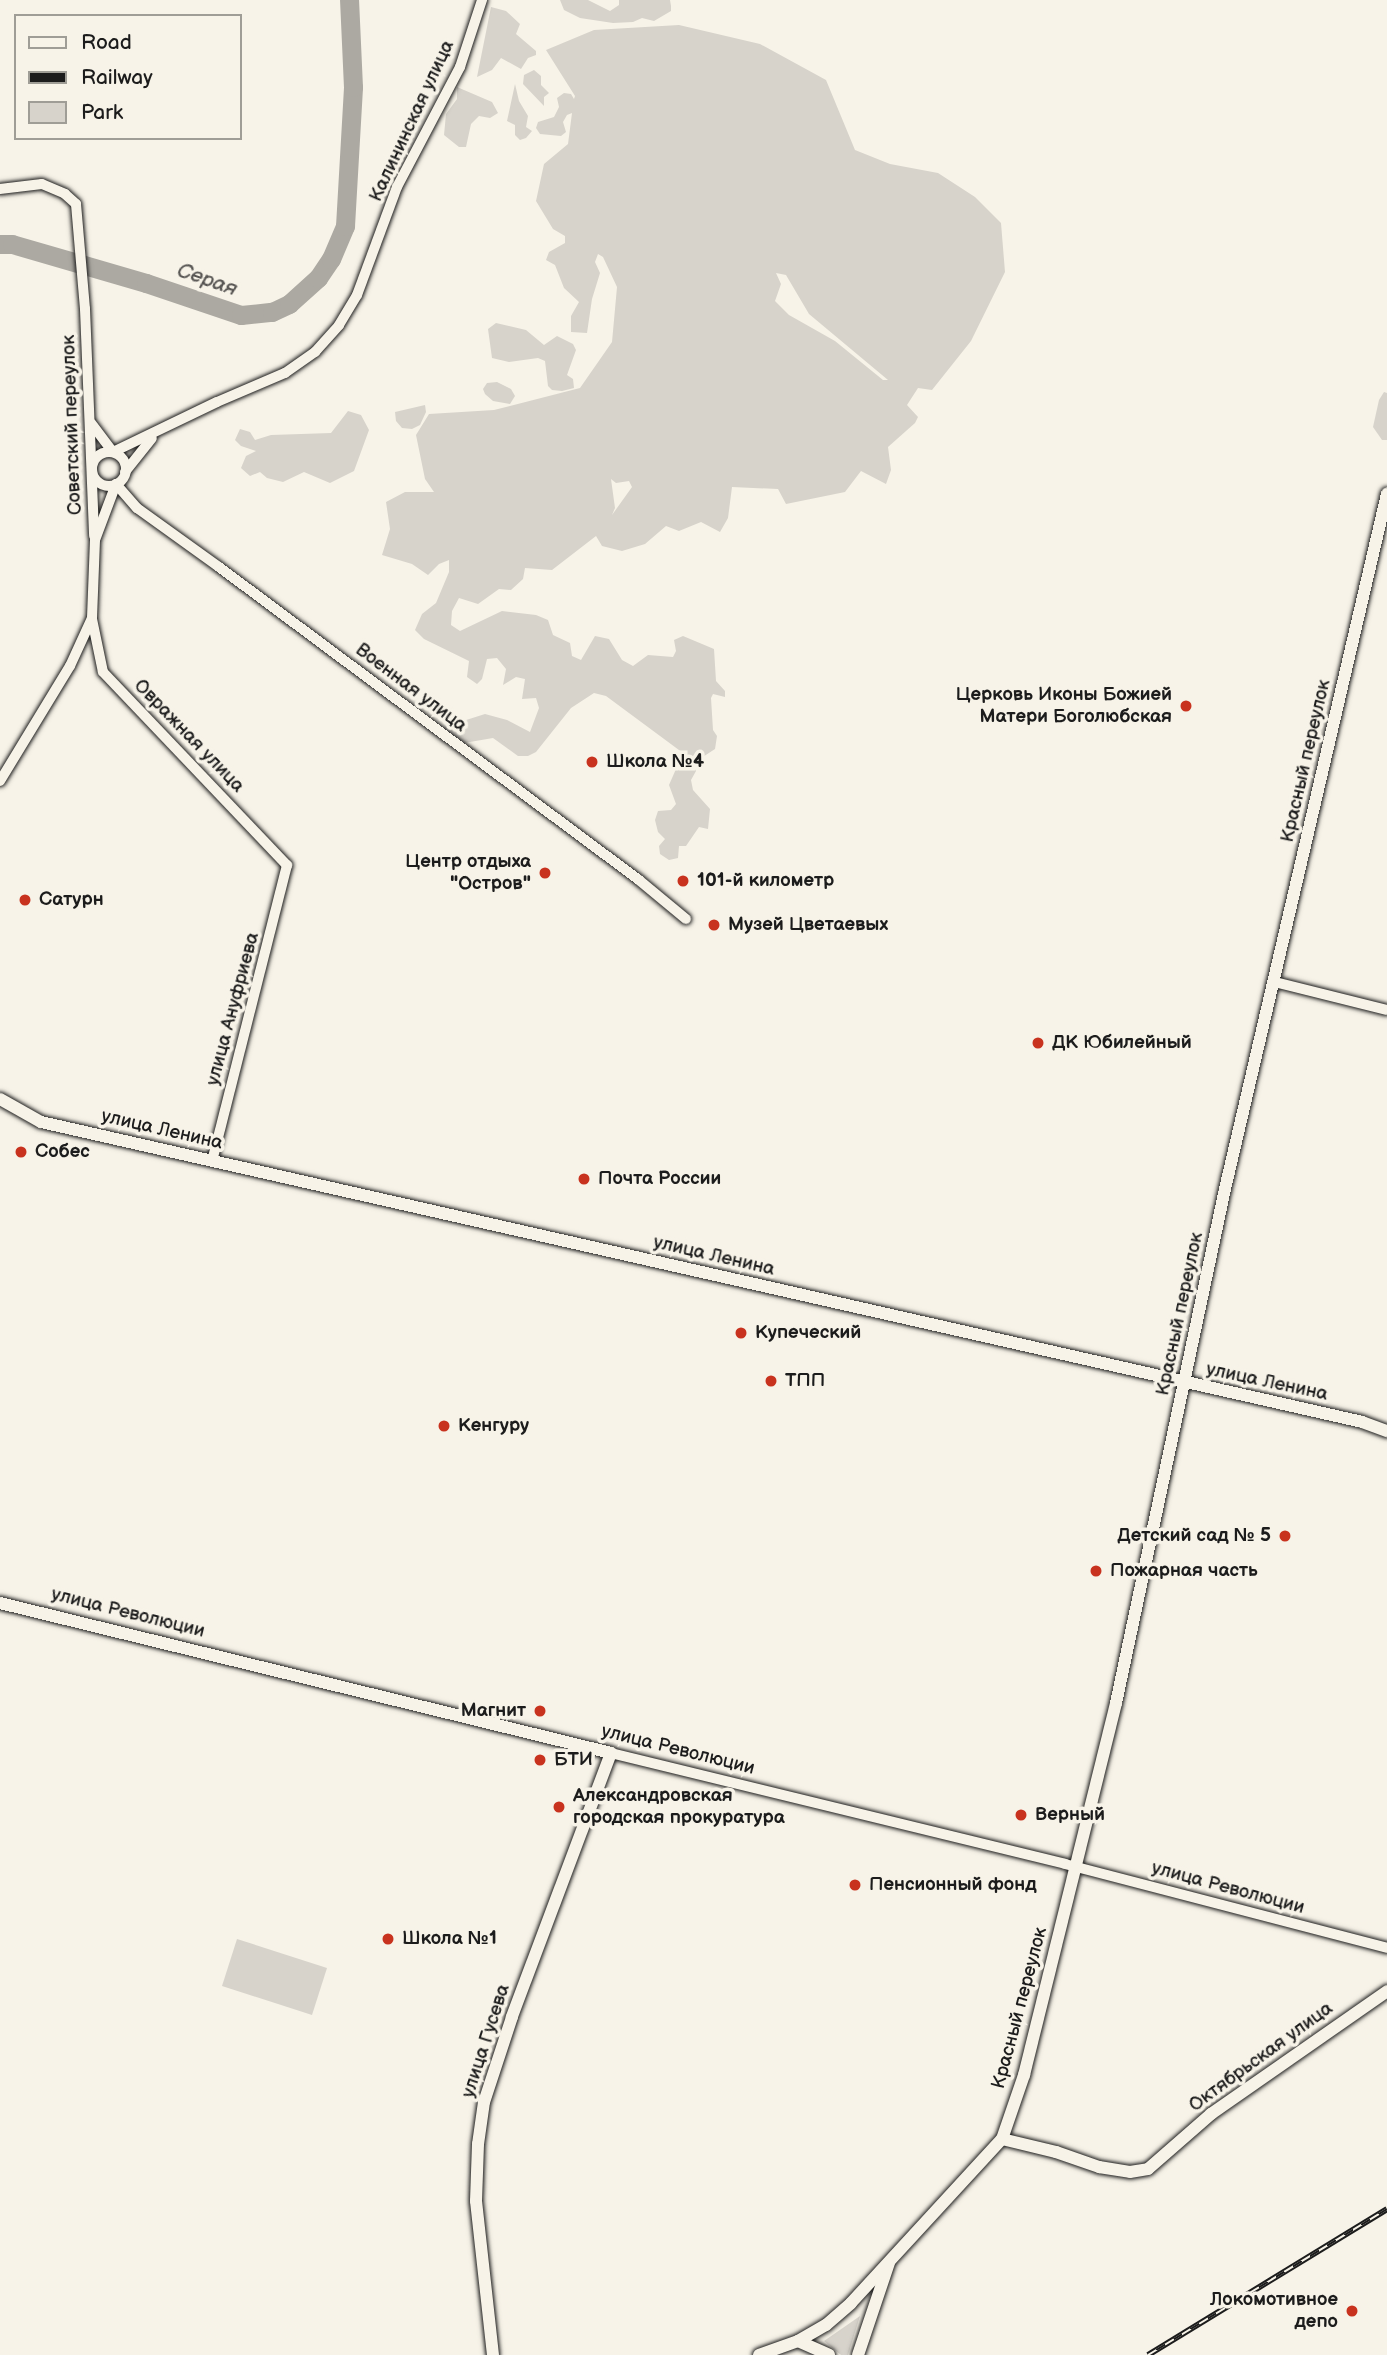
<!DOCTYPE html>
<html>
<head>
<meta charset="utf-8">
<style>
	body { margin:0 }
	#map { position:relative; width:1387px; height:2355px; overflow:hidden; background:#f7f3e8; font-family:"Balsamiq Sans",sans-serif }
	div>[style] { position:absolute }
	.green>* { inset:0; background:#d7d3cb }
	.river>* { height:19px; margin:-9.5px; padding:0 9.5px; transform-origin:9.5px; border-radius:9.5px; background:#aca9a2 }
	.roads { filter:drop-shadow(0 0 2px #1c1c1c) drop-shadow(0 0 2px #1c1c1c) }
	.minor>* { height:10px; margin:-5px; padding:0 5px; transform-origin:5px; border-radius:5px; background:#f7f3e8 }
	.minor>.ring { margin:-5px; padding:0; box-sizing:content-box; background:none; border:10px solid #f7f3e8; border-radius:50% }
	.major>* { height:12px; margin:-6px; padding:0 6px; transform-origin:6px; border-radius:6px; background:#f7f3e8 }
	.rail>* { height:6px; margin-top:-3px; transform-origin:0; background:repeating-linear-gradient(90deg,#f7f3e8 0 10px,#1c1c1c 0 20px); box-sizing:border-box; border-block:2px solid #1c1c1c }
	.dots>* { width:19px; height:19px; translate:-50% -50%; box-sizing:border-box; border:4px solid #f7f3e8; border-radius:50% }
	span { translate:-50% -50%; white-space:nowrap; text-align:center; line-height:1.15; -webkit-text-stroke:7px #f7f3e8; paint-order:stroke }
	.street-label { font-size:19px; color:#1c1c1c }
	.poi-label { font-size:19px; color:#1c1c1c; font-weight:700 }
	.right { translate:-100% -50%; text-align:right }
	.left { translate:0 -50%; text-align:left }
	.water-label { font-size:21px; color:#565452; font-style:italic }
	.legend { position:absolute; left:14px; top:14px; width:228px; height:126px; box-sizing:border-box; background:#f7f3e8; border:2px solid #9f9d96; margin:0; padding:9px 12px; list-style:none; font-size:21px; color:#1c1c1c }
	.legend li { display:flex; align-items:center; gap:14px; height:35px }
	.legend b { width:35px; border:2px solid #9f9d96 }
</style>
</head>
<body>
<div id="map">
	<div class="green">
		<i style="clip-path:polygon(560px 0,588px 0,610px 11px,619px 5px,619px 0,670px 0,671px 6px,671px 11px,654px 21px,642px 18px,633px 22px,613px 23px,580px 18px,564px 10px)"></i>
		<i style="clip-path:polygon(491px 7px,506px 11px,520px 24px,516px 34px,536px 51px,536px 55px,528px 58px,521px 69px,501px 58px,492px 70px,477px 77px)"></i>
		<i style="clip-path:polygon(evenodd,679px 25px,760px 44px,826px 80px,855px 150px,890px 164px,938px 173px,975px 197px,1001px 223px,1005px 272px,971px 341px,932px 390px,918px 388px,907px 405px,918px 417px,915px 423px,888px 447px,891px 470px,886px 484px,861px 471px,845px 492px,786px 504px,778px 489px,732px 487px,728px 518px,720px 532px,701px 522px,679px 531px,666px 526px,645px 544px,622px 551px,602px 546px,596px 536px,552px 570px,525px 568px,523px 579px,511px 590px,499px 589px,478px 604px,459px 598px,452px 611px,451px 625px,460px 631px,502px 611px,536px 615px,548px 620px,553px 635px,570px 643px,572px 656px,581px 660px,595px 636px,609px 639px,622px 660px,633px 666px,648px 655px,673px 657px,676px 651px,674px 640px,683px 636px,714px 649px,716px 681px,725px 691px,725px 697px,713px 694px,711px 698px,713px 730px,717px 736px,715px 749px,692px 764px,696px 771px,691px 780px,693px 790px,710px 809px,708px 829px,699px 827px,686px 846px,679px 846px,678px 858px,669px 860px,660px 854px,659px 846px,665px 839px,658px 832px,655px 820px,658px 811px,671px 810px,676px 804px,669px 785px,683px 753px,606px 696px,594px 693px,571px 708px,536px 752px,528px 756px,518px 756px,493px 738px,464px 743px,441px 728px,485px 714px,507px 720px,530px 732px,539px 708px,536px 698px,522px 699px,525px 679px,516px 677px,503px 685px,506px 669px,497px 658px,487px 659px,482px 679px,477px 684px,467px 677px,469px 661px,424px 639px,415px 630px,422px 614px,436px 603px,449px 572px,449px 560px,439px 564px,428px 575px,412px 564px,382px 555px,390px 529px,386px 502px,405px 492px,434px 492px,425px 479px,416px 435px,429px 414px,494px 410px,580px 388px,612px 342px,617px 287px,603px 257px,598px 254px,595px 262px,600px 273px,592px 299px,587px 333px,571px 332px,571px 316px,579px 302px,564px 288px,555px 265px,546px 260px,549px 252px,565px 243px,565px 236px,553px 229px,536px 201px,544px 164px,568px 144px,572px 113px,567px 115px,563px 122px,566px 132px,561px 136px,540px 134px,536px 128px,538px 122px,554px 117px,559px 107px,557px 98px,564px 93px,571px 94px,574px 99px,575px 96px,546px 50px,594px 30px,679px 25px,776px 273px,786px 275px,809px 314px,888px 380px,883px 380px,835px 341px,789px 315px,775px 301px,781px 284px,776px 273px,679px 25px,611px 479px,616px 483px,629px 481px,632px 487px,612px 515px,615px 508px,611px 479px)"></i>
		<i style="clip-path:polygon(534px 70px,541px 76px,541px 85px,549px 93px,544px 97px,544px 106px,523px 84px,524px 75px)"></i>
		<i style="clip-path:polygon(515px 84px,519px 101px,528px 116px,526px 127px,532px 131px,526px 138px,520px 140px,515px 135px,515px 125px,507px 121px)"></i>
		<i style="clip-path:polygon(457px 87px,492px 102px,498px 113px,490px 118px,479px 116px,471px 124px,466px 147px,459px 147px,444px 135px,446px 114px,457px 99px)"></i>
		<i style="clip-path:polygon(496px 323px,526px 330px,544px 345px,557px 336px,573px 344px,576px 350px,567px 375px,573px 379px,574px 388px,562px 391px,552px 390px,548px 386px,545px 361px,538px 358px,509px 362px,492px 358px,488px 329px)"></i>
		<i style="clip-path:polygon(497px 382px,511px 389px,515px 396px,510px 404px,493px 401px,485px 394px,483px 389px,487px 383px)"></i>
		<i style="clip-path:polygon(1384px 392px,1387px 393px,1387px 440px,1382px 440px,1373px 427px,1379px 400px)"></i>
		<i style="clip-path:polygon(425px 405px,426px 412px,420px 425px,412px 429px,402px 428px,396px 421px,395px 412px)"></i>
		<i style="clip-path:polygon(348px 411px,361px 415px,369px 430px,354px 471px,330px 483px,304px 472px,283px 482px,267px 478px,260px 472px,250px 476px,241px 468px,246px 456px,256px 451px,241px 446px,235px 440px,240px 429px,250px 432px,255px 440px,271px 435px,331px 433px)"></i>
		<i style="clip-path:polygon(237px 1939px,327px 1968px,312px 2015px,222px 1986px)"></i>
		<i style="clip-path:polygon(860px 2316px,848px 2355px,841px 2355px,824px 2341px)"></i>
	</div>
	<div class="river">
		<i style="left:0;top:244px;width:12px"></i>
		<i style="left:12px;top:244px;width:140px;rotate:16.2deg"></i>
		<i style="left:146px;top:283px;width:100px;rotate:18.6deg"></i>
		<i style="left:241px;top:315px;width:31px;rotate:-6deg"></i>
		<i style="left:272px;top:312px;width:19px;rotate:-25deg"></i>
		<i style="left:289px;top:304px;width:39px;rotate:-42deg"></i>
		<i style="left:318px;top:278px;width:23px;rotate:-56deg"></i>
		<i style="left:331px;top:259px;width:36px;rotate:-67deg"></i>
		<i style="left:345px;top:226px;width:139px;rotate:-86.7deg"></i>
		<i style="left:353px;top:87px;width:87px;rotate:-92.6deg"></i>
	</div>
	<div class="roads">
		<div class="minor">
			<i style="left:0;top:189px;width:42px;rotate:-6.8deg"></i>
			<i style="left:42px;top:184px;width:25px;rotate:23deg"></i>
			<i style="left:65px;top:194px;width:15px;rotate:42deg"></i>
			<i style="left:76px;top:204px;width:105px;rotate:85.1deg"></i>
			<i style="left:85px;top:309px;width:227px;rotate:87.7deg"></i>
			<i style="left:91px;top:423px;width:36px;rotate:53deg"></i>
			<i style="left:113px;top:452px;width:115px;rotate:-25.7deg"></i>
			<i style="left:217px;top:402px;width:74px;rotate:-23.1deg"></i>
			<i style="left:285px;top:373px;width:37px;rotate:-35deg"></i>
			<i style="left:315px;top:352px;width:36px;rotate:-48deg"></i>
			<i style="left:339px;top:325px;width:35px;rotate:-59deg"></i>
			<i style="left:357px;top:295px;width:115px;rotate:-69.7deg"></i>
			<i style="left:397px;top:187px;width:136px;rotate:-62.3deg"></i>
			<i style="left:460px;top:67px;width:71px;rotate:-71.8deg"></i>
			<i class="ring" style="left:92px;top:452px;width:24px;height:24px"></i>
			<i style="left:125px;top:472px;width:43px;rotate:-51.5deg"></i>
			<i style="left:92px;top:619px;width:54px;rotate:78.3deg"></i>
			<i style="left:103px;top:672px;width:267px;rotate:46.4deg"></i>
			<i style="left:287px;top:865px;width:305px;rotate:104.2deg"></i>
			<i style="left:0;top:781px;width:135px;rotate:-58.7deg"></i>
			<i style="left:70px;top:666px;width:53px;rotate:-65.4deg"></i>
			<i style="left:92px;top:618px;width:78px;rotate:-87.8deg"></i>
			<i style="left:95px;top:540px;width:60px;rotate:-69.4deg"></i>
			<i style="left:116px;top:484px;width:32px;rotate:49deg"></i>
			<i style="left:137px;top:508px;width:101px;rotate:35.7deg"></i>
			<i style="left:219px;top:567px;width:524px;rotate:36.69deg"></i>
			<i style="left:639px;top:880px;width:61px;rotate:39.7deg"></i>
			<i style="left:1275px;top:982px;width:115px;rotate:14deg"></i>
			<i style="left:611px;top:1753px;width:467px;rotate:13.7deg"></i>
			<i style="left:1065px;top:1864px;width:333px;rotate:14.6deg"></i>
		</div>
		<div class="major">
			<i style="left:0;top:1099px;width:47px;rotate:29.3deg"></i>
			<i style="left:41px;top:1122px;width:1355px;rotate:12.79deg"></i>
			<i style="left:1362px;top:1422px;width:27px;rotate:20deg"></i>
			<i style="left:0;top:1603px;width:629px;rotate:13.79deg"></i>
			<i style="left:611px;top:1753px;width:282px;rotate:110.6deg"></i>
			<i style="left:512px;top:2017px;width:89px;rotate:108.2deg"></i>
			<i style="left:484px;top:2102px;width:42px;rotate:98.1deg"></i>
			<i style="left:478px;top:2144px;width:57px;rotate:92deg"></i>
			<i style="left:476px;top:2201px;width:155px;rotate:83.7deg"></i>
			<i style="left:1002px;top:2139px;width:56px;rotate:13.5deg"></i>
			<i style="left:1056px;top:2152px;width:46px;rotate:19.2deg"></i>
			<i style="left:1099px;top:2167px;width:31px;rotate:9deg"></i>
			<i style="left:1130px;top:2172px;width:18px;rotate:-9deg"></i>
			<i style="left:1148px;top:2169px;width:84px;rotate:-41.1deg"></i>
			<i style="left:1211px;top:2114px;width:215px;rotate:-34.9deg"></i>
			<i style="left:798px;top:2341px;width:34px;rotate:24deg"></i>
			<i style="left:759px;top:2355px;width:41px;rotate:-19.7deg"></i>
			<i style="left:798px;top:2341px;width:32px;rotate:-30deg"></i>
			<i style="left:826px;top:2325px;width:33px;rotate:-41deg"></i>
			<i style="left:851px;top:2303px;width:223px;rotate:-47.4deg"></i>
			<i style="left:1002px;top:2139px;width:68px;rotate:-71deg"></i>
			<i style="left:1024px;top:2075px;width:383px;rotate:-76.1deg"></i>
			<i style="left:1116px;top:1703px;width:525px;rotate:-78.03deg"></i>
			<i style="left:1225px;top:1189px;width:714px;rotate:-76.88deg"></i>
			<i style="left:858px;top:2355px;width:97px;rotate:-71.4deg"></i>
		</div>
	</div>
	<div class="rail">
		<i style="left:1148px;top:2355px;width:280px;rotate:-31.4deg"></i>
	</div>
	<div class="dots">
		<i style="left:1186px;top:706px;background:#c8321e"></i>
		<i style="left:592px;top:762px;background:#c8321e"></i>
		<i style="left:545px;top:873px;background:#c8321e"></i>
		<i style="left:683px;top:881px;background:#c8321e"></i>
		<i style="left:25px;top:900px;background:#c8321e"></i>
		<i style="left:714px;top:925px;background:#c8321e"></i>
		<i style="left:1038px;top:1043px;background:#c8321e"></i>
		<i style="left:21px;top:1152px;background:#c8321e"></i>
		<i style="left:584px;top:1179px;background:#c8321e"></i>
		<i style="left:741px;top:1333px;background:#c8321e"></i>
		<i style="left:771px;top:1381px;background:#c8321e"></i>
		<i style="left:444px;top:1426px;background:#c8321e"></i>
		<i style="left:1285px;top:1536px;background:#c8321e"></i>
		<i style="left:1096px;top:1571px;background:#c8321e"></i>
		<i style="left:540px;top:1711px;background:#c8321e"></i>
		<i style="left:540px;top:1760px;background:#c8321e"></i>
		<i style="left:559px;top:1807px;background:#c8321e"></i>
		<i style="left:1021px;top:1815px;background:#c8321e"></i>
		<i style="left:855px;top:1885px;background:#c8321e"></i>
		<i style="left:388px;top:1939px;background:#c8321e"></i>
		<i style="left:1352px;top:2311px;background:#c8321e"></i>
	</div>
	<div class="street-label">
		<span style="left:412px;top:121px;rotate:-65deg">Калининская улица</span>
		<span style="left:72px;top:425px;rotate:-92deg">Советский переулок</span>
		<span style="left:411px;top:688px;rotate:37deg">Военная улица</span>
		<span style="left:189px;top:736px;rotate:46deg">Овражная улица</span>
		<span style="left:1306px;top:761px;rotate:-77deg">Красный переулок</span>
		<span style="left:233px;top:1009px;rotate:-75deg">улица Ануфриева</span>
		<span style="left:162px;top:1130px;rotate:13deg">улица Ленина</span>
		<span style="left:714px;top:1256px;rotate:13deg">улица Ленина</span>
		<span style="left:1180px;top:1314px;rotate:-78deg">Красный переулок</span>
		<span style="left:1267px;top:1382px;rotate:12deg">улица Ленина</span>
		<span style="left:128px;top:1613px;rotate:14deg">улица Революции</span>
		<span style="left:678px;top:1750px;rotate:14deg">улица Революции</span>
		<span style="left:1228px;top:1888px;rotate:15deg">улица Революции</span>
		<span style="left:1020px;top:2008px;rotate:-75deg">Красный переулок</span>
		<span style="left:486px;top:2041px;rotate:-72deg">улица Гусева</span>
		<span style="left:1261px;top:2057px;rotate:-36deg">Октябрьская улица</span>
	</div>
	<div class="poi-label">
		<span class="right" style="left:1172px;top:706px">Церковь Иконы Божией<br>Матери Боголюбская</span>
		<span class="left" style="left:606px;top:762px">Школа №4</span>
		<span class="right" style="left:531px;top:873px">Центр отдыха<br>"Остров"</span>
		<span class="left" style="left:697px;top:881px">101-й километр</span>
		<span class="left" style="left:39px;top:900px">Сатурн</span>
		<span class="left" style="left:728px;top:925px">Музей Цветаевых</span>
		<span class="left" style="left:1052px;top:1043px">ДК Юбилейный</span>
		<span class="left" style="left:35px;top:1152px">Собес</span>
		<span class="left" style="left:598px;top:1179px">Почта России</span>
		<span class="left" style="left:755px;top:1333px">Купеческий</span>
		<span class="left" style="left:785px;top:1381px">ТПП</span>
		<span class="left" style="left:458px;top:1426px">Кенгуру</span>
		<span class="right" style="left:1271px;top:1536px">Детский сад № 5</span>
		<span class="left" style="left:1110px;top:1571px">Пожарная часть</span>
		<span class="right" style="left:526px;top:1711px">Магнит</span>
		<span class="left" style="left:554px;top:1760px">БТИ</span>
		<span class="left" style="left:573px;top:1807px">Александровская<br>городская прокуратура</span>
		<span class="left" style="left:1035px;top:1815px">Верный</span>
		<span class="left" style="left:869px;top:1885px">Пенсионный фонд</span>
		<span class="left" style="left:402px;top:1939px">Школа №1</span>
		<span class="right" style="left:1338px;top:2311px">Локомотивное<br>депо</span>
	</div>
	<div class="water-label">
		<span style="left:207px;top:280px;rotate:19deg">Серая</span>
	</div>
	<ul class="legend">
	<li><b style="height:9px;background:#f7f3e8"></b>Road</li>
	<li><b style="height:9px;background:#1c1c1c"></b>Railway</li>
	<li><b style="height:19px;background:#d7d3cb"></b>Park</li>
	</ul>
</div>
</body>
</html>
